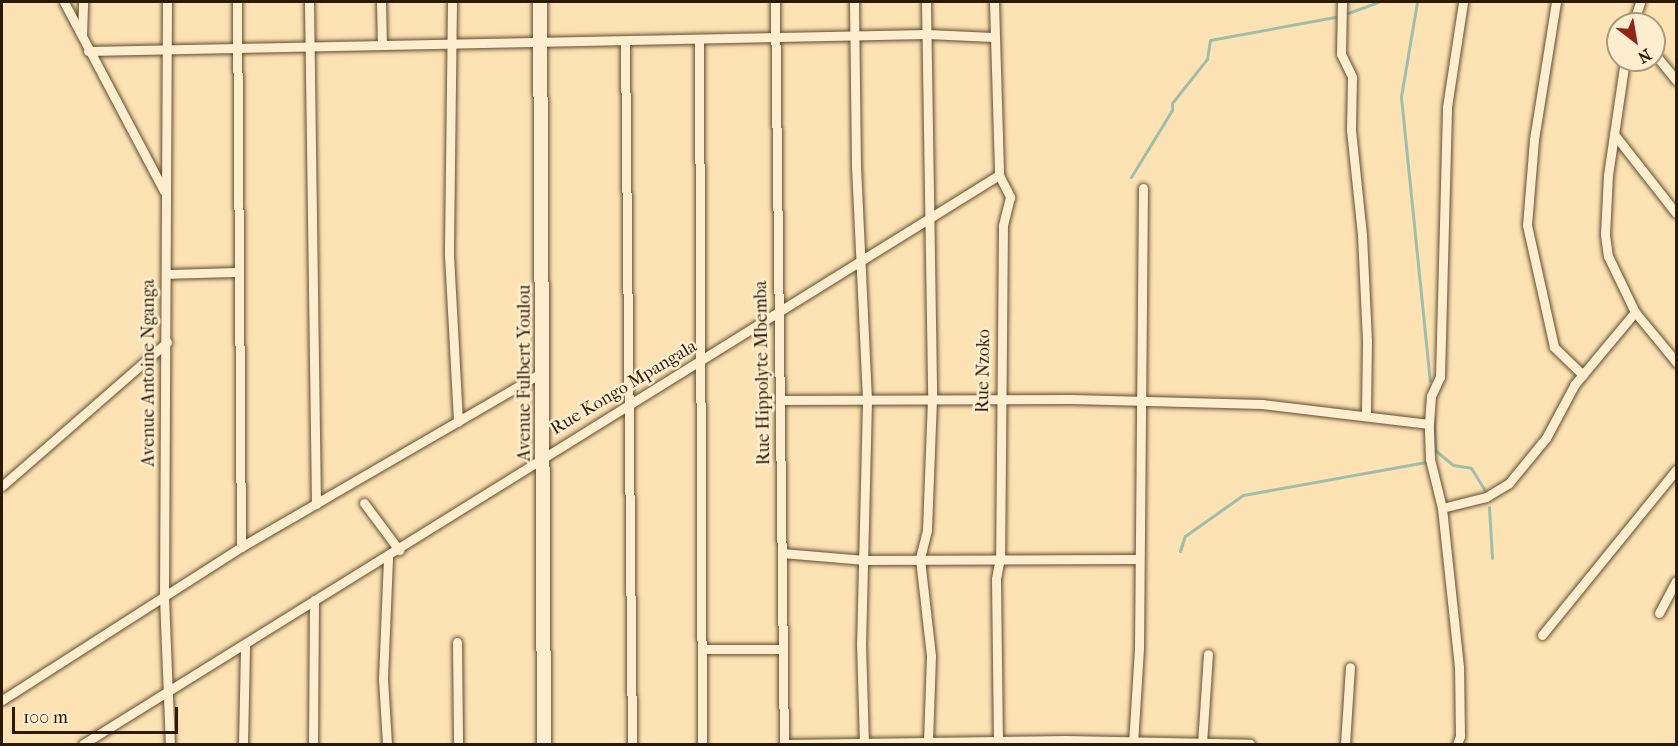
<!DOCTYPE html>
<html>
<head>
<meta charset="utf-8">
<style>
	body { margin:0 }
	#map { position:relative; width:1678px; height:746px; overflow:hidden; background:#fde3b3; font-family:"IM FELL French Canon",serif }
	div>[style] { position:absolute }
	.stream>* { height:3px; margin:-1.5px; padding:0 1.5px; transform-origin:1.5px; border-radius:1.5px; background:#a0bea9 }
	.roads { filter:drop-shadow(0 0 2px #604c30) drop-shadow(0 0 2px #604c30) }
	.street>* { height:9px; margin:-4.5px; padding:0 4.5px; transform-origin:4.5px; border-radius:4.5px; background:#feedce }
	.secondary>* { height:14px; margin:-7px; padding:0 7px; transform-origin:7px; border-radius:7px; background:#feedce }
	span { translate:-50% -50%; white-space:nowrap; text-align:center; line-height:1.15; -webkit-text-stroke:5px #feedce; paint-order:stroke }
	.street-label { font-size:18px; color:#2b1a05 }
	.frame { position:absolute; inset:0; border:3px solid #2b1a05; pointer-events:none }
	.north { position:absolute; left:1606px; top:12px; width:60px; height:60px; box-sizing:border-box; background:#feedce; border:2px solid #aa997e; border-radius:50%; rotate:149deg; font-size:16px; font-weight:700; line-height:24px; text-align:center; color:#2b1a05 }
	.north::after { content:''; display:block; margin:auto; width:21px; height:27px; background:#8f2418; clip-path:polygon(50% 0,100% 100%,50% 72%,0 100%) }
	.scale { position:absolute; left:12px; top:707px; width:166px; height:27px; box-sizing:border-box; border:3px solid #2b1a05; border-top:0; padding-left:8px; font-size:18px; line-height:21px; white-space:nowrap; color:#2b1a05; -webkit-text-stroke:4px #feedce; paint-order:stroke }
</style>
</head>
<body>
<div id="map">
	<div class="stream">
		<i style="left:1417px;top:2px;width:96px;rotate:99.6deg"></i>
		<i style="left:1401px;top:97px;width:285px;rotate:84.2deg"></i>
		<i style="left:1348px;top:13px;width:32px;rotate:-20deg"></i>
		<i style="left:1131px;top:177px;width:79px;rotate:-58.5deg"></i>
		<i style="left:1172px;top:110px;width:7px;rotate:-90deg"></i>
		<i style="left:1172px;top:103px;width:56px;rotate:-51.5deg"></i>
		<i style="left:1207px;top:59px;width:19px;rotate:-81deg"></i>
		<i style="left:1210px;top:40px;width:127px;rotate:-10.4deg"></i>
		<i style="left:1434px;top:417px;width:33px;rotate:88deg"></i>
		<i style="left:1435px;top:450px;width:23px;rotate:40deg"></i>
		<i style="left:1453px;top:465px;width:18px;rotate:9deg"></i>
		<i style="left:1471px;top:468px;width:25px;rotate:58deg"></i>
		<i style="left:1489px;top:507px;width:51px;rotate:86.6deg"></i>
		<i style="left:1182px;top:544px;width:7px;rotate:106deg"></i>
		<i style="left:1180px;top:551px;width:16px;rotate:-72deg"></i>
		<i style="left:1185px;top:536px;width:71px;rotate:-35.3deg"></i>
		<i style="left:1243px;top:495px;width:186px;rotate:-10.2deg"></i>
	</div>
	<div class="roads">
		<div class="street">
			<i style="left:64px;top:2px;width:214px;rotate:62.1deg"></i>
			<i style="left:167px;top:2px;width:595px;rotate:90.29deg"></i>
			<i style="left:164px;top:597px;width:147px;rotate:87.7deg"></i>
			<i style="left:237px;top:2px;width:545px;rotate:89.58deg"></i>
			<i style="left:309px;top:2px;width:502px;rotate:89.2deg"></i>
			<i style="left:381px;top:2px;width:43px;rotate:88.7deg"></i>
			<i style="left:452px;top:2px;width:253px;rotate:90.7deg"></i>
			<i style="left:449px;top:255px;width:167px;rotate:86.9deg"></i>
			<i style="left:775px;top:2px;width:742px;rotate:89.31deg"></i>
			<i style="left:854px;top:2px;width:164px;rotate:89.3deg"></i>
			<i style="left:856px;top:166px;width:236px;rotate:87.3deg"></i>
			<i style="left:867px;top:402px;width:241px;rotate:91.4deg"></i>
			<i style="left:861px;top:643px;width:101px;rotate:88.3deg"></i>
			<i style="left:926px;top:2px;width:397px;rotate:89.1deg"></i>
			<i style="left:932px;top:399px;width:131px;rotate:92.2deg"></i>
			<i style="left:927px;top:530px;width:30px;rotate:104deg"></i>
			<i style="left:920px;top:559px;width:98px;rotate:83.5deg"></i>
			<i style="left:931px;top:656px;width:88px;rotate:92deg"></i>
			<i style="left:994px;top:2px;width:173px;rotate:88.3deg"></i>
			<i style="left:999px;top:175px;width:25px;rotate:63deg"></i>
			<i style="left:1010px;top:197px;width:30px;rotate:104deg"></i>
			<i style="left:1003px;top:226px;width:332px;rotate:90.5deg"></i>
			<i style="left:1000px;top:558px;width:21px;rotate:101deg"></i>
			<i style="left:996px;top:579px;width:165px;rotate:89.3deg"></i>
			<i style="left:1342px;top:2px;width:52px;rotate:91.1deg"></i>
			<i style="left:1341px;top:54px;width:25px;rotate:64deg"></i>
			<i style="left:1352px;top:77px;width:53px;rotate:91.1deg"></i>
			<i style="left:1351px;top:130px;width:106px;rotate:84deg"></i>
			<i style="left:1362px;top:235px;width:105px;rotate:87.3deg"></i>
			<i style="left:1367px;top:340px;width:75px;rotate:90.8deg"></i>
			<i style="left:1556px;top:2px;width:140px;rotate:99.1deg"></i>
			<i style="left:1534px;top:140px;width:85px;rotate:94.7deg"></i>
			<i style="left:1527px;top:225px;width:125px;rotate:77.5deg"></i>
			<i style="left:1554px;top:347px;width:40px;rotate:44deg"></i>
			<i style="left:1633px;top:24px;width:23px;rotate:-72deg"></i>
			<i style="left:82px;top:35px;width:33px;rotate:-88deg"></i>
			<i style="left:699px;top:40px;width:704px;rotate:89.76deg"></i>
			<i style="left:625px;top:41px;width:703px;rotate:89.43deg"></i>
			<i style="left:88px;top:51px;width:839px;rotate:-1.16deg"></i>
			<i style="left:927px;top:34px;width:66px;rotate:2.6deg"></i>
			<i style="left:1654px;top:53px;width:35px;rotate:51deg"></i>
			<i style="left:1625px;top:60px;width:116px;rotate:98.4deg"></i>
			<i style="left:1608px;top:175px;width:60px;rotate:92.9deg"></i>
			<i style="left:1605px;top:235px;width:21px;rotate:82deg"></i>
			<i style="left:1608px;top:256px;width:62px;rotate:64.3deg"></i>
			<i style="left:1635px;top:312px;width:65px;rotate:50.6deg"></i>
			<i style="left:1614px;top:134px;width:100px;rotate:51.9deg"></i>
			<i style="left:166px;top:274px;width:73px;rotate:-1.6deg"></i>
			<i style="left:780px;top:400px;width:291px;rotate:-0.2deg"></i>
			<i style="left:1071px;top:399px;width:191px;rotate:1.5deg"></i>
			<i style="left:1262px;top:404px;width:168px;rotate:6.8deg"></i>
			<i style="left:2px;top:486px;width:219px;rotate:-41.1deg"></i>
			<i style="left:364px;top:503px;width:59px;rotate:53.3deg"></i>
			<i style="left:1442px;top:508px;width:45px;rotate:-14deg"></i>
			<i style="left:1486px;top:497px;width:27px;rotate:-31deg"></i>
			<i style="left:1509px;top:483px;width:58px;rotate:-50.6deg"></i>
			<i style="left:1546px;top:438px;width:61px;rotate:-61.8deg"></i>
			<i style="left:1575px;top:384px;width:94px;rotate:-50.2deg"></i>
			<i style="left:782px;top:553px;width:83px;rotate:4.8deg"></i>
			<i style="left:865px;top:560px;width:272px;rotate:-0.2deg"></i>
			<i style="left:1659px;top:613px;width:36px;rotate:-62deg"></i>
			<i style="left:1542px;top:635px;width:213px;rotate:-50.9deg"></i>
			<i style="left:457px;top:642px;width:102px;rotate:89.4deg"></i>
			<i style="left:703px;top:649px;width:79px"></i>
			<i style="left:2px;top:700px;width:284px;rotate:-32.6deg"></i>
			<i style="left:241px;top:547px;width:349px;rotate:-30.1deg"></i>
			<i style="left:83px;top:744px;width:1078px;rotate:-31.85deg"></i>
			<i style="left:243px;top:744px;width:99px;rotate:-88.8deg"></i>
			<i style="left:313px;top:744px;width:144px;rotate:-89.6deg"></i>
			<i style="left:387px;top:744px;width:66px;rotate:-93.5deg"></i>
			<i style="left:383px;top:678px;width:120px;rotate:-87.6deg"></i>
			<i style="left:786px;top:744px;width:280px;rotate:-0.8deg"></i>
			<i style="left:1066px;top:740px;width:184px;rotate:1.2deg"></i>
			<i style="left:1133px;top:744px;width:96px;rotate:-86.4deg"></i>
			<i style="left:1139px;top:648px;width:460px;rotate:-89.5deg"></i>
			<i style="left:1202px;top:744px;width:90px;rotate:-86.2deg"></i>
			<i style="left:1345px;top:744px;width:77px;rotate:-86.3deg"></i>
			<i style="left:1457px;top:744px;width:9px;rotate:-69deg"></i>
			<i style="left:1460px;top:736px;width:69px;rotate:-90.8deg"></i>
			<i style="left:1459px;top:667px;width:160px;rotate:-96.1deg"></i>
			<i style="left:1442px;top:508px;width:50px;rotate:-103.8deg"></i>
			<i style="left:1430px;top:459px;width:35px;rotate:-92deg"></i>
			<i style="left:1429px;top:424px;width:28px;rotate:-86deg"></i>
			<i style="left:1431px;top:396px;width:21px;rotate:-65deg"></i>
			<i style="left:1440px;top:377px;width:270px;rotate:-88.5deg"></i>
			<i style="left:1447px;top:107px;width:106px;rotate:-81.3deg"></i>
		</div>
		<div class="secondary">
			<i style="left:540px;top:2px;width:742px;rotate:89.69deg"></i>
		</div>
	</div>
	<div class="street-label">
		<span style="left:984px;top:371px;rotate:-89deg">Rue Nzoko</span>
		<span style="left:149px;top:373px;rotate:-90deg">Avenue Antoine Nganga</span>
		<span style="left:525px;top:373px;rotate:-90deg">Avenue Fulbert Youlou</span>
		<span style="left:763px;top:373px;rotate:-91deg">Rue Hippolyte Mbemba</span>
		<span style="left:624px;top:388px;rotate:-31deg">Rue Kongo Mpangala</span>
	</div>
	<div class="frame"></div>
	<div class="north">N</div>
	<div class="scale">100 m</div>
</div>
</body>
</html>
